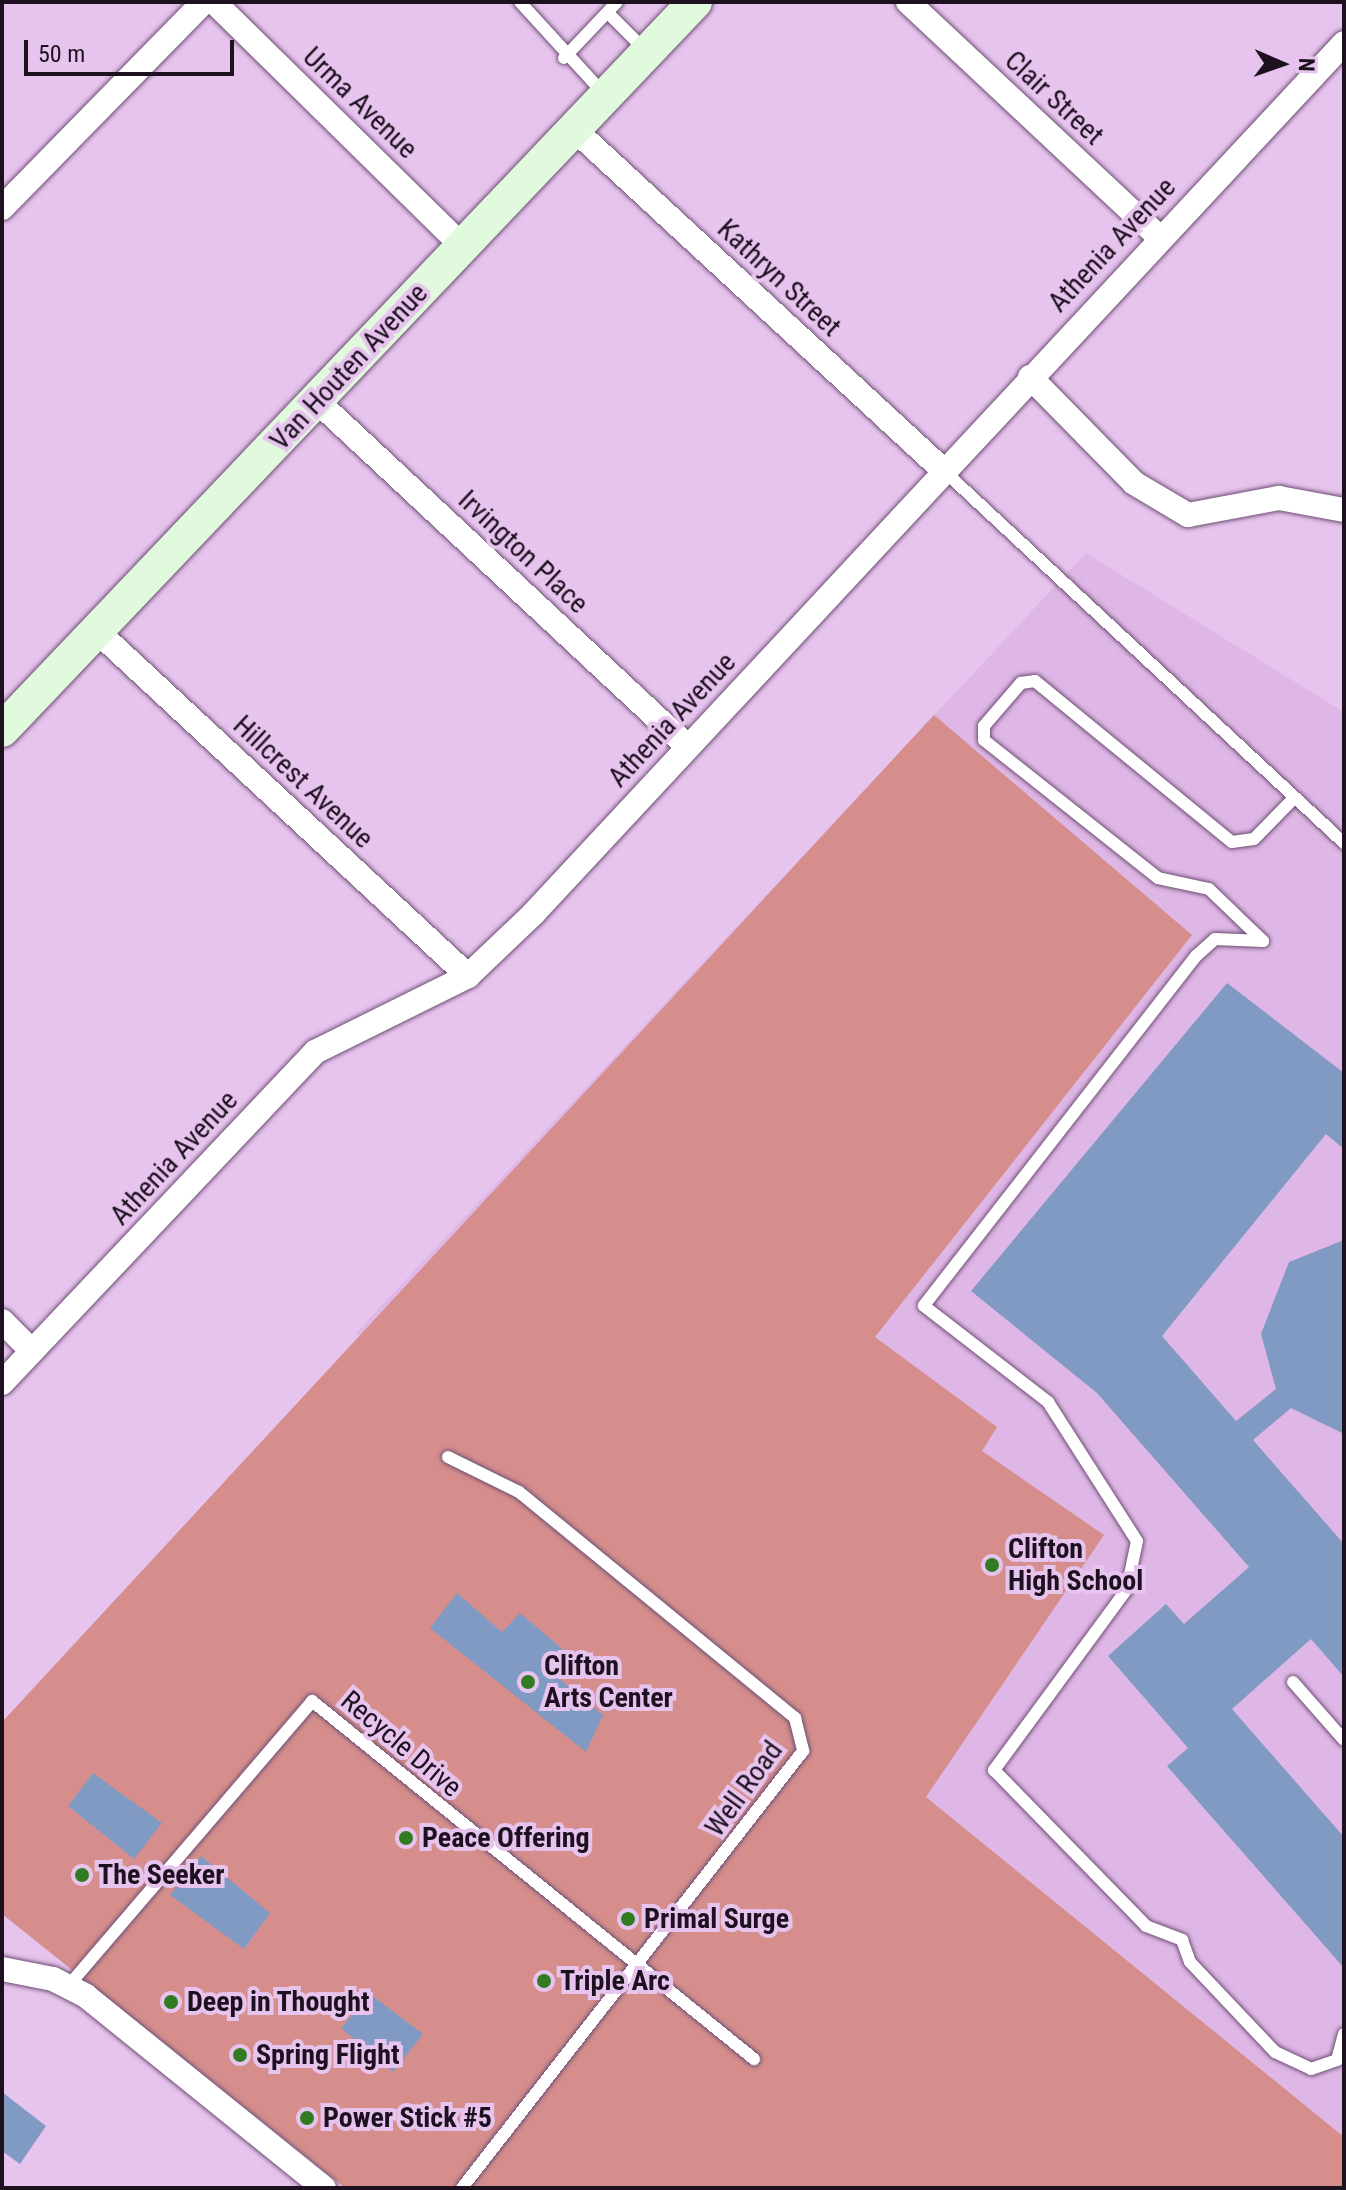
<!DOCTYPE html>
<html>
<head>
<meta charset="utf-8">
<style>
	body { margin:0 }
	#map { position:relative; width:1346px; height:2190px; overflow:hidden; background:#e7c4ee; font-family:"Roboto Condensed",sans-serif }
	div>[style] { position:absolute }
	.built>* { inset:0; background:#dfb7e6 }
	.green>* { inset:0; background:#d58e8c }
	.building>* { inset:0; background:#819ac4 }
	.roads { filter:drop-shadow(0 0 2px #6e5074) drop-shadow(0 0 2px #6e5074) }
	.service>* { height:12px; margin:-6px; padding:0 6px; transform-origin:6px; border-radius:6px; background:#fff }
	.minor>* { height:24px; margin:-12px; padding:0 12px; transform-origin:12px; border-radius:12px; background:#fff }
	.secondary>* { height:34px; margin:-17px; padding:0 17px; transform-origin:17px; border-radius:17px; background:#e1fadd }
	.dots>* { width:22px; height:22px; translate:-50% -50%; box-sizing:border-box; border:4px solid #e7c4ee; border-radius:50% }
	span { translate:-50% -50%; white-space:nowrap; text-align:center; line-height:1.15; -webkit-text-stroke:8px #e7c4ee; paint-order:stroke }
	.street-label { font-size:28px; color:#1d101f }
	.poi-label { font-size:28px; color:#1d101f; font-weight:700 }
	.left { translate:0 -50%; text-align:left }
	.frame { position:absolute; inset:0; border:4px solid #1d101f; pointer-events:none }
	.north { position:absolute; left:1242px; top:24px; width:80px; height:80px; -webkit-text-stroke:6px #e7c4ee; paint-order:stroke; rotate:92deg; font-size:22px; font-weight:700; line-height:32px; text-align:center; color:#1d101f }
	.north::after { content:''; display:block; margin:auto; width:28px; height:36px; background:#1d101f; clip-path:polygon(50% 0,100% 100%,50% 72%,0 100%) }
	.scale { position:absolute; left:24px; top:40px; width:210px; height:36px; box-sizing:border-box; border:4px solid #1d101f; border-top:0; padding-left:10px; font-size:24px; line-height:28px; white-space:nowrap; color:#1d101f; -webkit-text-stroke:6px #e7c4ee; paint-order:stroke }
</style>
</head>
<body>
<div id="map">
	<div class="built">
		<i style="clip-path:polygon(1086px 553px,1344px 712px,1344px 2137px,356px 1333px)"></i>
	</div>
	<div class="green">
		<i style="clip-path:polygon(934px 715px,1192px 935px,875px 1337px,997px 1427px,982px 1451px,1104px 1535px,926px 1797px,1344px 2137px,1344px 2188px,345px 2188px,2px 1914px,2px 1722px)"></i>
	</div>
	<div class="building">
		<i style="clip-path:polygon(1227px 983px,1344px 1073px,1344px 1149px,1326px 1134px,1162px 1336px,1236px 1421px,1276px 1389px,1261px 1334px,1289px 1262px,1344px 1240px,1344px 1434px,1291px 1408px,1253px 1440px,1344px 1544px,1344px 1677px,1311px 1639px,1232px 1709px,1344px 1837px,1344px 1968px,1167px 1766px,1188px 1748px,1108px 1656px,1166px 1604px,1184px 1624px,1249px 1567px,1097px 1393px,971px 1291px)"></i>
		<i style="clip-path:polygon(457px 1593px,502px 1632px,520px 1613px,566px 1652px,550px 1671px,603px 1715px,586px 1752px,430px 1628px)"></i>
		<i style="clip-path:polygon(93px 1773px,162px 1823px,134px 1859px,68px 1806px)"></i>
		<i style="clip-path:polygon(201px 1856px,270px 1913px,244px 1949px,170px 1895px)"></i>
		<i style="clip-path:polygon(370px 1994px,423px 2034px,393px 2072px,341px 2028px)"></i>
		<i style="clip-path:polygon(2px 2092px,46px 2126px,20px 2164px,2px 2151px)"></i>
	</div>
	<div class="roads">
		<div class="service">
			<i style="left:520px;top:2px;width:125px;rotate:47.6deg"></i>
			<i style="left:608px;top:13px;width:52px;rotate:45deg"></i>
			<i style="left:564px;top:58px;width:77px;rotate:-46.6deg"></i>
			<i style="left:943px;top:470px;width:548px;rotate:42.93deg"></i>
			<i style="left:1263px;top:941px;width:48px;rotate:-177.6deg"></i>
			<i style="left:1215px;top:939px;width:25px;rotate:138deg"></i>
			<i style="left:1196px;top:956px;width:443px;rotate:127.9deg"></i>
			<i style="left:924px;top:1306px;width:157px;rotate:37.7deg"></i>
			<i style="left:1048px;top:1402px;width:165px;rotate:57.4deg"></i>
			<i style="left:1137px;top:1541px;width:49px;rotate:101.8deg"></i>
			<i style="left:1127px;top:1589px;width:225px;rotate:126.3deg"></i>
			<i style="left:994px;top:1770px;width:218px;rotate:45.7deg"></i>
			<i style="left:1146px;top:1926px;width:39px;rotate:21deg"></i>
			<i style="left:1182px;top:1940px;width:23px;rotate:70deg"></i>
			<i style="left:1190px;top:1962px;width:124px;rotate:46.6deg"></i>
			<i style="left:1275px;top:2052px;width:40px;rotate:25deg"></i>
			<i style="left:1311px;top:2069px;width:28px;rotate:-19deg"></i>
			<i style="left:1337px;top:2060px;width:27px;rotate:-75deg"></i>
			<i style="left:1263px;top:941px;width:75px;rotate:-136.1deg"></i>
			<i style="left:1209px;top:889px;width:52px;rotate:-167.8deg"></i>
			<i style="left:1158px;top:878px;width:222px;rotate:-141.6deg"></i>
			<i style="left:984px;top:740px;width:14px;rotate:-90deg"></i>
			<i style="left:984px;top:726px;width:57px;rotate:-49.3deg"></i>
			<i style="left:1021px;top:683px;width:14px;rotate:-8deg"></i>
			<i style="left:1035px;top:681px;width:254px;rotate:39.3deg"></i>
			<i style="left:1232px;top:842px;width:22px;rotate:-8deg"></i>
			<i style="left:1254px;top:839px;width:57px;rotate:-45.7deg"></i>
			<i style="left:448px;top:1457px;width:79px;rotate:26.2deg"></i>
			<i style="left:519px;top:1492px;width:357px;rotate:39.3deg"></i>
			<i style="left:795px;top:1718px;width:34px;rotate:76deg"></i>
			<i style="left:803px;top:1751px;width:554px;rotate:127.97deg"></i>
			<i style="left:1293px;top:1682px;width:77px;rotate:48.7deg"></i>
			<i style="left:69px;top:1985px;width:374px;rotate:-49.4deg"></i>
			<i style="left:312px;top:1701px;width:569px;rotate:39.01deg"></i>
		</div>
		<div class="minor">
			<i style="left:214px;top:2px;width:349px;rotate:44.5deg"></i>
			<i style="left:908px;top:2px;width:345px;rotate:43.1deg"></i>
			<i style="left:575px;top:130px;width:501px;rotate:42.74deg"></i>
			<i style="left:2px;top:208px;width:289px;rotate:-45.6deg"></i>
			<i style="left:1030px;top:377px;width:148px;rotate:45.5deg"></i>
			<i style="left:1134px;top:483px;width:63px;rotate:30.7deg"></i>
			<i style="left:1188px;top:515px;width:93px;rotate:-10.6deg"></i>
			<i style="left:1279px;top:498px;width:66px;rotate:10.5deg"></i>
			<i style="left:317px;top:401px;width:507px;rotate:43deg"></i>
			<i style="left:98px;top:632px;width:505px;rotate:42.91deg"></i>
			<i style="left:2px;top:1321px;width:42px;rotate:45deg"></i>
			<i style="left:2px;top:1383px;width:456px;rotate:-46.6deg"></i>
			<i style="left:315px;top:1052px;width:171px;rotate:-26.4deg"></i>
			<i style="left:468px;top:976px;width:90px;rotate:-43.6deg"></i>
			<i style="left:533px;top:914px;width:1190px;rotate:-47.04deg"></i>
			<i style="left:2px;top:1969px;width:52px;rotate:11.1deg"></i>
			<i style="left:53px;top:1979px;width:37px;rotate:27deg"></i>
			<i style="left:86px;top:1996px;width:306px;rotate:38.9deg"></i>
		</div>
		<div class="secondary">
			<i style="left:2px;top:730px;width:1005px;rotate:-46.41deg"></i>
		</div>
	</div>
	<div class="dots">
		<i style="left:992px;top:1565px;background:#317c23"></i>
		<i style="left:528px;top:1682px;background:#317c23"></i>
		<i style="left:406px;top:1838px;background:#317c23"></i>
		<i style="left:82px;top:1875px;background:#317c23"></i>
		<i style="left:628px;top:1919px;background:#317c23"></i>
		<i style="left:544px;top:1981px;background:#317c23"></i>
		<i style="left:171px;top:2002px;background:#317c23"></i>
		<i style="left:240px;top:2055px;background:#317c23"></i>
		<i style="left:307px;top:2118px;background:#317c23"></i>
	</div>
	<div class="street-label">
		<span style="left:1054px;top:98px;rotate:43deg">Clair Street</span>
		<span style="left:360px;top:103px;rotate:44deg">Urma Avenue</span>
		<span style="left:1112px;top:245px;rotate:-47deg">Athenia Avenue</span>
		<span style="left:779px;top:278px;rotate:43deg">Kathryn Street</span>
		<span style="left:349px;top:367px;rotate:-47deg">Van Houten Avenue</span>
		<span style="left:523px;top:552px;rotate:43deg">Irvington Place</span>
		<span style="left:672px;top:720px;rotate:-47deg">Athenia Avenue</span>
		<span style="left:303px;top:782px;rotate:43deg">Hillcrest Avenue</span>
		<span style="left:174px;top:1158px;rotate:-47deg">Athenia Avenue</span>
		<span style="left:401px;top:1744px;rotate:40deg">Recycle Drive</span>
		<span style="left:744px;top:1789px;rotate:-54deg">Well Road</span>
	</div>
	<div class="poi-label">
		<span class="left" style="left:1008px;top:1565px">Clifton<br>High School</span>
		<span class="left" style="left:544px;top:1682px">Clifton<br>Arts Center</span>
		<span class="left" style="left:422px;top:1838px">Peace Offering</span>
		<span class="left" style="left:98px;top:1875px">The Seeker</span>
		<span class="left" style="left:644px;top:1919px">Primal Surge</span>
		<span class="left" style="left:560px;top:1981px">Triple Arc</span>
		<span class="left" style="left:187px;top:2002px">Deep in Thought</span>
		<span class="left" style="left:256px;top:2055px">Spring Flight</span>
		<span class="left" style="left:323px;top:2118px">Power Stick #5</span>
	</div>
	<div class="frame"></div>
	<div class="north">N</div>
	<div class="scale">50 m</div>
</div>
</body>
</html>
